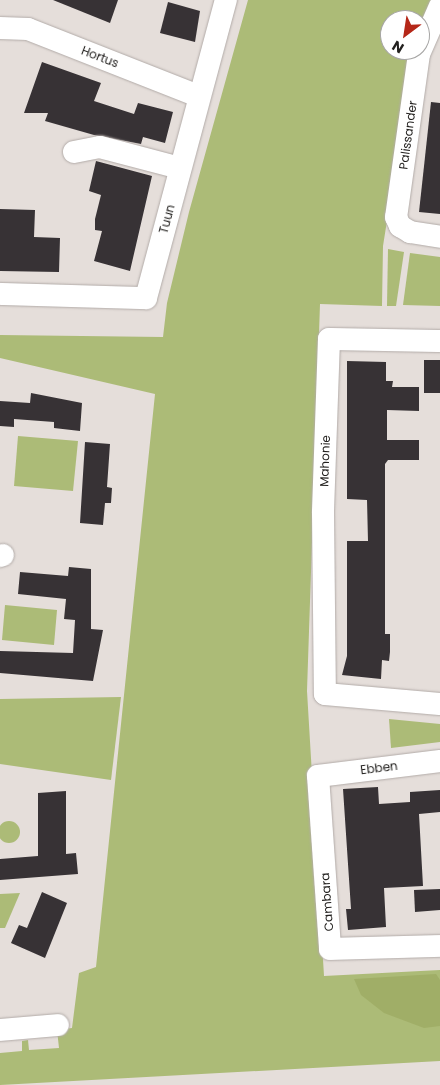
<!DOCTYPE html>
<html>
<head>
<meta charset="utf-8">
<style>
	body { margin:0 }
	#map { position:relative; width:440px; height:1085px; overflow:hidden; background:#e5deda; font-family:Poppins,sans-serif }
	div>[style] { position:absolute }
	.green>* { inset:0; background:#acbb77 }
	.round { border-radius:50% }
	.forest>* { inset:0; background:#a0ae67 }
	.building>* { inset:0; background:#373235 }
	.roads { filter:drop-shadow(0 0 1px #b2aba8) drop-shadow(0 0 1px #b2aba8) }
	.minor>* { height:22px; margin:-11px; padding:0 11px; transform-origin:11px; border-radius:11px; background:#fff }
	span { translate:-50% -50%; white-space:nowrap; text-align:center; line-height:1.15; -webkit-text-stroke:5px #fff; paint-order:stroke }
	.street-label { font-size:12px; color:#23211f }
	.north { position:absolute; left:380px; top:10px; width:50px; height:50px; box-sizing:border-box; background:#fff; border:1px solid #a7a6a5; border-radius:50%; rotate:211deg; font-size:14px; font-weight:700; line-height:20px; text-align:center; color:#23211f }
	.north::after { content:''; display:block; margin:auto; width:18px; height:22px; background:#b52718; clip-path:polygon(50% 0,100% 100%,50% 72%,0 100%) }
</style>
</head>
<body>
<div id="map">
	<div class="green">
		<i style="clip-path:polygon(248px 0,435px 0,420px 33px,420px 20px,390px 20px,390px 50px,414px 50px,383px 246px,382px 306px,320px 304px,307px 691px,324px 976px,440px 970px,440px 1061px,0 1085px,0 1053px,22px 1051px,22px 1041px,28px 1040px,29px 1050px,59px 1048px,57px 1030px,72px 1028px,79px 973px,96px 967px,155px 394px,0 358px,0 335px,163px 337px,167px 303px,189px 212px)"></i>
		<i style="clip-path:polygon(388px 249px,404px 252px,396px 306px,387px 306px)"></i>
		<i style="clip-path:polygon(410px 253px,440px 257px,440px 306px,403px 305px)"></i>
		<i style="clip-path:polygon(18px 436px,78px 441px,73px 491px,14px 486px)"></i>
		<i style="clip-path:polygon(5px 605px,57px 610px,54px 645px,2px 640px)"></i>
		<i style="clip-path:polygon(121px 697px,111px 780px,0 764px,0 699px)"></i>
		<i style="clip-path:polygon(389px 719px,440px 724px,440px 742px,391px 748px)"></i>
		<i class="round" style="left:-2px;top:821px;width:22px;height:22px"></i>
		<i style="clip-path:polygon(20px 893px,5px 928px,0 928px,0 894px)"></i>
	</div>
	<div class="forest">
		<i style="clip-path:polygon(436px 974px,440px 980px,440px 1026px,424px 1028px,384px 1013px,361px 995px,354px 979px)"></i>
	</div>
	<div class="building">
		<i style="clip-path:polygon(53px 0,118px 0,110px 23px)"></i>
		<i style="clip-path:polygon(168px 2px,200px 11px,195px 42px,160px 33px)"></i>
		<i style="clip-path:polygon(42px 62px,101px 83px,94px 101px,134px 114px,138px 103px,173px 112px,165px 143px,143px 137px,141px 144px,94px 135px,45px 121px,48px 113px,24px 113px)"></i>
		<i style="clip-path:polygon(431px 102px,440px 103px,440px 214px,419px 212px)"></i>
		<i style="clip-path:polygon(96px 161px,152px 176px,130px 271px,94px 261px,102px 231px,95px 230px,95px 219px,101px 195px,89px 191px)"></i>
		<i style="clip-path:polygon(0 209px,35px 210px,34px 237px,60px 238px,59px 272px,0 271px)"></i>
		<i style="clip-path:polygon(424px 360px,440px 360px,440px 393px,424px 393px)"></i>
		<i style="clip-path:polygon(347px 361px,386px 362px,386px 381px,393px 381px,392px 387px,419px 387px,419px 411px,387px 410px,387px 440px,419px 440px,419px 460px,388px 460px,385px 464px,385px 634px,390px 634px,390px 652px,389px 661px,382px 660px,381px 679px,342px 675px,347px 656px,347px 541px,368px 541px,367px 500px,347px 499px)"></i>
		<i style="clip-path:polygon(31px 393px,82px 403px,80px 431px,54px 428px,54px 422px,14px 419px,14px 427px,0 426px,0 401px,30px 403px)"></i>
		<i style="clip-path:polygon(85px 442px,110px 444px,107px 487px,112px 488px,111px 503px,105px 503px,103px 525px,80px 523px)"></i>
		<i style="clip-path:polygon(69px 567px,91px 569px,91px 629px,103px 630px,93px 681px,0 673px,0 651px,73px 653px,75px 620px,64px 619px,66px 599px,18px 594px,20px 572px,68px 576px)"></i>
		<i style="clip-path:polygon(378px 787px,379px 804px,410px 802px,410px 792px,440px 790px,440px 812px,419px 814px,423px 886px,384px 888px,386px 927px,348px 930px,346px 909px,351px 909px,343px 789px)"></i>
		<i style="clip-path:polygon(66px 791px,66px 854px,76px 853px,78px 874px,0 880px,0 859px,38px 856px,38px 793px)"></i>
		<i style="clip-path:polygon(440px 889px,440px 910px,415px 912px,414px 890px)"></i>
		<i style="clip-path:polygon(42px 892px,67px 903px,45px 958px,11px 943px,19px 925px,27px 928px)"></i>
	</div>
	<div class="roads">
		<div class="minor">
			<i style="left:440px;top:6px;width:52px;rotate:113.6deg"></i>
			<i style="left:419px;top:54px;width:165px;rotate:98deg"></i>
			<i style="left:396px;top:217px;width:10px;rotate:66deg"></i>
			<i style="left:400px;top:226px;width:12px;rotate:31deg"></i>
			<i style="left:410px;top:232px;width:30px;rotate:9deg"></i>
			<i style="left:0;top:28px;width:28px;rotate:2deg"></i>
			<i style="left:28px;top:29px;width:183px;rotate:21.5deg"></i>
			<i style="left:74px;top:152px;width:26px;rotate:-11deg"></i>
			<i style="left:100px;top:147px;width:83px;rotate:14.7deg"></i>
			<i style="left:0;top:294px;width:146px;rotate:1.6deg"></i>
			<i style="left:146px;top:298px;width:309px;rotate:-75deg"></i>
			<i style="left:440px;top:341px;width:111px;rotate:-179deg"></i>
			<i style="left:329px;top:339px;width:174px;rotate:92deg"></i>
			<i style="left:323px;top:513px;width:181px;rotate:89.4deg"></i>
			<i style="left:325px;top:694px;width:115px;rotate:5deg"></i>
			<i style="left:0;top:556px;width:3px;rotate:-18deg"></i>
			<i style="left:440px;top:761px;width:123px;rotate:173deg"></i>
			<i style="left:318px;top:776px;width:173px;rotate:86deg"></i>
			<i style="left:330px;top:949px;width:110px;rotate:-1.6deg"></i>
			<i style="left:0;top:1030px;width:58px;rotate:-4.9deg"></i>
		</div>
	</div>
	<div class="street-label">
		<span style="left:100px;top:57px;rotate:21deg">Hortus</span>
		<span style="left:408px;top:135px;rotate:-82deg">Palissander</span>
		<span style="left:167px;top:219px;rotate:-75deg">Tuun</span>
		<span style="left:325px;top:461px;rotate:-88deg">Mahonie</span>
		<span style="left:379px;top:768px;rotate:-7deg">Ebben</span>
		<span style="left:327px;top:902px;rotate:-94deg">Cambara</span>
	</div>
	<div class="north">N</div>
</div>
</body>
</html>
